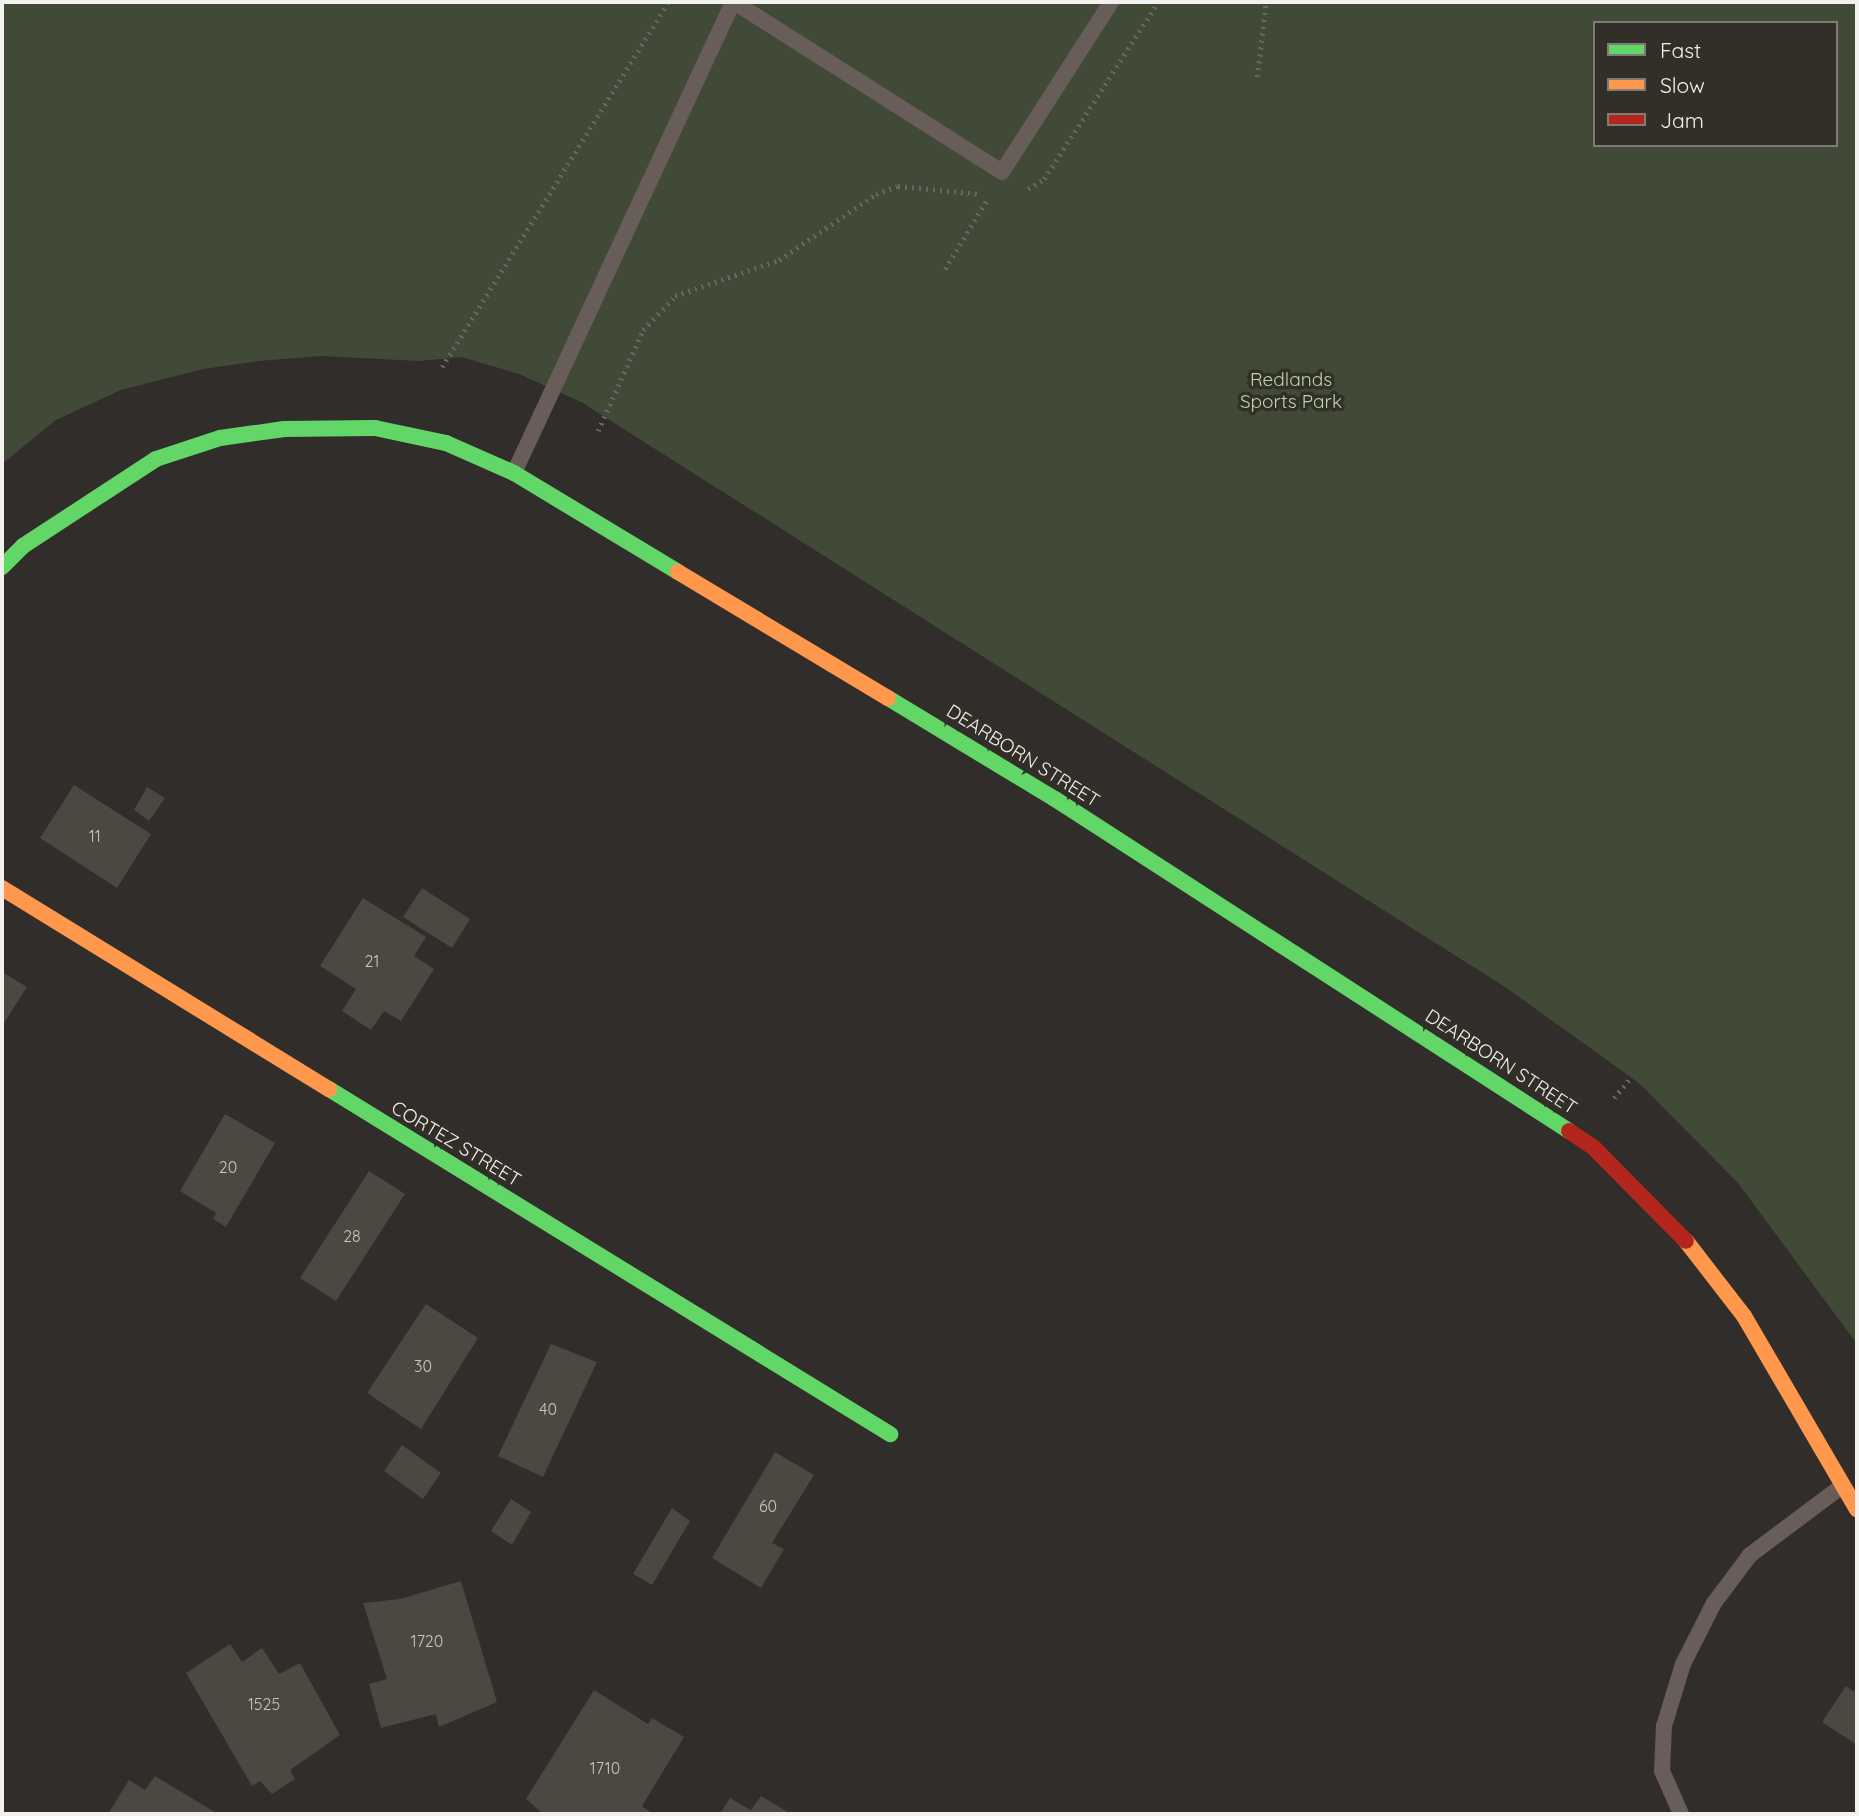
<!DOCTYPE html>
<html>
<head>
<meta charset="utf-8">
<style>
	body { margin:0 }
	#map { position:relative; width:1859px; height:1816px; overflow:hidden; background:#302d2a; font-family:Quicksand,sans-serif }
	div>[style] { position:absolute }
	.green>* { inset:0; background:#404a37 }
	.building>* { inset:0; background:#4c4740 }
	.path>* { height:4.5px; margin-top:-2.25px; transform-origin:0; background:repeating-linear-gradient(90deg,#6b6461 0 2px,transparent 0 7px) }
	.lane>* { height:16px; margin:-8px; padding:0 8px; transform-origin:8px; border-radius:8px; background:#695d5a }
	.fast>* { height:16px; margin:-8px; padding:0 8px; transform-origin:8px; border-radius:8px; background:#63d668 }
	.slow>* { height:16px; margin:-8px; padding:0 8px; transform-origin:8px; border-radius:8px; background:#ff974d }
	.jam>* { height:16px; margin:-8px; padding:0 8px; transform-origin:8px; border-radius:8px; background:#b3261e }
	span { translate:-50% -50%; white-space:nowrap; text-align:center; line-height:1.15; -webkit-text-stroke:7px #322e28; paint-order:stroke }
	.number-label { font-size:16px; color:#c9c6c2 }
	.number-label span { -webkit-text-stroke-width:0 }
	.park-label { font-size:19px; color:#bbd9a2 }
	.street-label { font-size:19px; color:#f3f1ed }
	.frame { position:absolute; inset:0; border:4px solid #f3f1ed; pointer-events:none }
	.legend { position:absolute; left:1593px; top:21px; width:245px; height:126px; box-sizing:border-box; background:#322e28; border:2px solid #7f7c77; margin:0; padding:9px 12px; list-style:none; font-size:21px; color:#f3f1ed }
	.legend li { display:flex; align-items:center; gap:14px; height:35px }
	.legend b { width:35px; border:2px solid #7f7c77 }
</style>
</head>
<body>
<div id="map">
	<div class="green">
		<i style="clip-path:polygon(evenodd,2px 2px,1857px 2px,1857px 1344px,1738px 1183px,1639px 1083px,1505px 987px,581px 402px,519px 374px,461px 357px,419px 361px,321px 356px,259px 361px,203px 369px,121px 390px,56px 420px,2px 464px,2px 2px,1595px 23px,1836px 23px,1836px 145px,1595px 145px,1595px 23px)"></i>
	</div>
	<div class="building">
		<i style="clip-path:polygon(74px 785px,151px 834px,117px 888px,40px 838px)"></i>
		<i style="clip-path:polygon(147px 787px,165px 798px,149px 821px,134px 810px)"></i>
		<i style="clip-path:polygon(422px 888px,470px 919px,452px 948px,403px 917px)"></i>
		<i style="clip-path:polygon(363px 898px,426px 937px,414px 956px,434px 969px,401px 1021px,384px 1011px,371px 1030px,342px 1011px,356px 989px,320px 966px)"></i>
		<i style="clip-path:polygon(2px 972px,27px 987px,2px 1026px)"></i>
		<i style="clip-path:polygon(225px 1114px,275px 1143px,226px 1227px,213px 1219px,216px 1213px,180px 1191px)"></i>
		<i style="clip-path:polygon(369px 1171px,405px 1194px,336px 1301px,300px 1278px)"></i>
		<i style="clip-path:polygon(426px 1304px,478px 1338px,421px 1429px,367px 1393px)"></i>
		<i style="clip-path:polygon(551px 1344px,597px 1362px,543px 1477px,498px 1456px)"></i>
		<i style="clip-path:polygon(402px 1445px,441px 1473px,423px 1499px,384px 1471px)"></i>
		<i style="clip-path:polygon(775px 1452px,814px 1475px,772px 1543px,784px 1549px,761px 1588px,712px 1558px)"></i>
		<i style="clip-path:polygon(511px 1499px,531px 1512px,512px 1545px,491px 1531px)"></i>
		<i style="clip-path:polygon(672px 1508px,690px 1521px,652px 1585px,633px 1574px)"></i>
		<i style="clip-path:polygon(461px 1581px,497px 1702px,439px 1727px,436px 1714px,381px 1728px,369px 1684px,387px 1679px,363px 1603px,400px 1599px)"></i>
		<i style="clip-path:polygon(230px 1644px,242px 1662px,262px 1648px,279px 1674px,300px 1663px,340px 1735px,290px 1770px,295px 1779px,272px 1794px,260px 1781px,252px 1786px,186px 1673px)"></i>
		<i style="clip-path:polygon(1846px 1686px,1857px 1693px,1857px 1745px,1822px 1722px)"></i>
		<i style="clip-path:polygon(594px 1690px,648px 1724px,652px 1718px,684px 1737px,642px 1806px,653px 1814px,543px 1814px,526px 1799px)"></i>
		<i style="clip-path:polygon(155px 1776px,218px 1814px,108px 1814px,129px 1780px,145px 1790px)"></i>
		<i style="clip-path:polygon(761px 1796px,791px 1814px,720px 1814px,730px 1798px,751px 1810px)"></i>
	</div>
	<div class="path">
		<i style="left:1257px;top:77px;width:76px;rotate:-83.2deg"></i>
		<i style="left:1028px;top:189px;width:19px;rotate:-32deg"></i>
		<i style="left:1044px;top:179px;width:211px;rotate:-57.2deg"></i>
		<i style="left:945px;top:269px;width:83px;rotate:-58.8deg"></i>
		<i style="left:442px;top:367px;width:429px;rotate:-58.2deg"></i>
		<i style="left:598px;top:431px;width:111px;rotate:-66deg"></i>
		<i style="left:643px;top:330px;width:47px;rotate:-46.7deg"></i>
		<i style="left:675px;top:296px;width:110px;rotate:-19.1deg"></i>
		<i style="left:779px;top:260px;width:117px;rotate:-34.2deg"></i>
		<i style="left:876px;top:194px;width:23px;rotate:-20deg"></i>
		<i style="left:898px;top:186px;width:83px;rotate:5.5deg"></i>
		<i style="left:1614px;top:1098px;width:26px;rotate:-51deg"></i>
	</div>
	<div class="lane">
		<i style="left:734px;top:2px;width:317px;rotate:32.4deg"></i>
		<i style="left:1002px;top:172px;width:202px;rotate:-57.3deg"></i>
		<i style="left:514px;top:473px;width:519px;rotate:-65.06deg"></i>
		<i style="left:1681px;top:1814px;width:47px;rotate:-113.8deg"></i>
		<i style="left:1662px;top:1771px;width:45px;rotate:-87.5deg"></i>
		<i style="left:1664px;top:1726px;width:65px;rotate:-73deg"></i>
		<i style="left:1683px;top:1664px;width:68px;rotate:-63.1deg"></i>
		<i style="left:1714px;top:1603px;width:60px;rotate:-53.1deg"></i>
		<i style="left:1750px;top:1555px;width:114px;rotate:-36.8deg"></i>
	</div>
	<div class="fast">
		<i style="left:2px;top:567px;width:30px;rotate:-45deg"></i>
		<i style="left:23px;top:546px;width:159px;rotate:-33.2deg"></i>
		<i style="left:156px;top:459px;width:67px;rotate:-18.2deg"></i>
		<i style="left:220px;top:438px;width:65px;rotate:-8deg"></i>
		<i style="left:284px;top:429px;width:91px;rotate:-0.6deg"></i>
		<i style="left:375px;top:428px;width:73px;rotate:11.9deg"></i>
		<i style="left:446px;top:443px;width:74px;rotate:23.8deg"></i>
		<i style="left:514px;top:473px;width:192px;rotate:31.1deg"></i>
		<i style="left:888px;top:698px;width:195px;rotate:31.2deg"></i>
		<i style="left:1055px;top:799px;width:612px;rotate:32.86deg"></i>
		<i style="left:329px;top:1089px;width:659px;rotate:31.59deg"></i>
	</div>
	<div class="slow">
		<i style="left:678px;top:572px;width:245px;rotate:31deg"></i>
		<i style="left:2px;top:888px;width:384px;rotate:31.6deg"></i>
		<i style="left:1686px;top:1241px;width:95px;rotate:52.3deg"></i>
		<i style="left:1744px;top:1316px;width:224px;rotate:59.7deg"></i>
	</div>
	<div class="jam">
		<i style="left:1569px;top:1131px;width:29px;rotate:34deg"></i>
		<i style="left:1593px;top:1147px;width:132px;rotate:45.3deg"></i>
	</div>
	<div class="number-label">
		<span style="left:95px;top:836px">11</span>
		<span style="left:372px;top:961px">21</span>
		<span style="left:228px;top:1167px">20</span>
		<span style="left:352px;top:1236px">28</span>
		<span style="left:423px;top:1366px">30</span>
		<span style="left:548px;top:1409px">40</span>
		<span style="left:768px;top:1506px">60</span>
		<span style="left:427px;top:1641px">1720</span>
		<span style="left:264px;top:1704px">1525</span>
		<span style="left:605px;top:1768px">1710</span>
	</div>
	<div class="park-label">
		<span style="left:1291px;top:391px">Redlands<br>Sports Park</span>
	</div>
	<div class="street-label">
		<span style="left:1023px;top:756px;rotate:32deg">DEARBORN STREET</span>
		<span style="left:1501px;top:1062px;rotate:33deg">DEARBORN STREET</span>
		<span style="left:456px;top:1144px;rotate:31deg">CORTEZ STREET</span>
	</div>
	<div class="frame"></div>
	<ul class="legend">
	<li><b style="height:9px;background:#63d668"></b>Fast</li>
	<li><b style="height:9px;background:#ff974d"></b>Slow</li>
	<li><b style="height:9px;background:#b3261e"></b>Jam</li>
	</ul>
</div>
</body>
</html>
